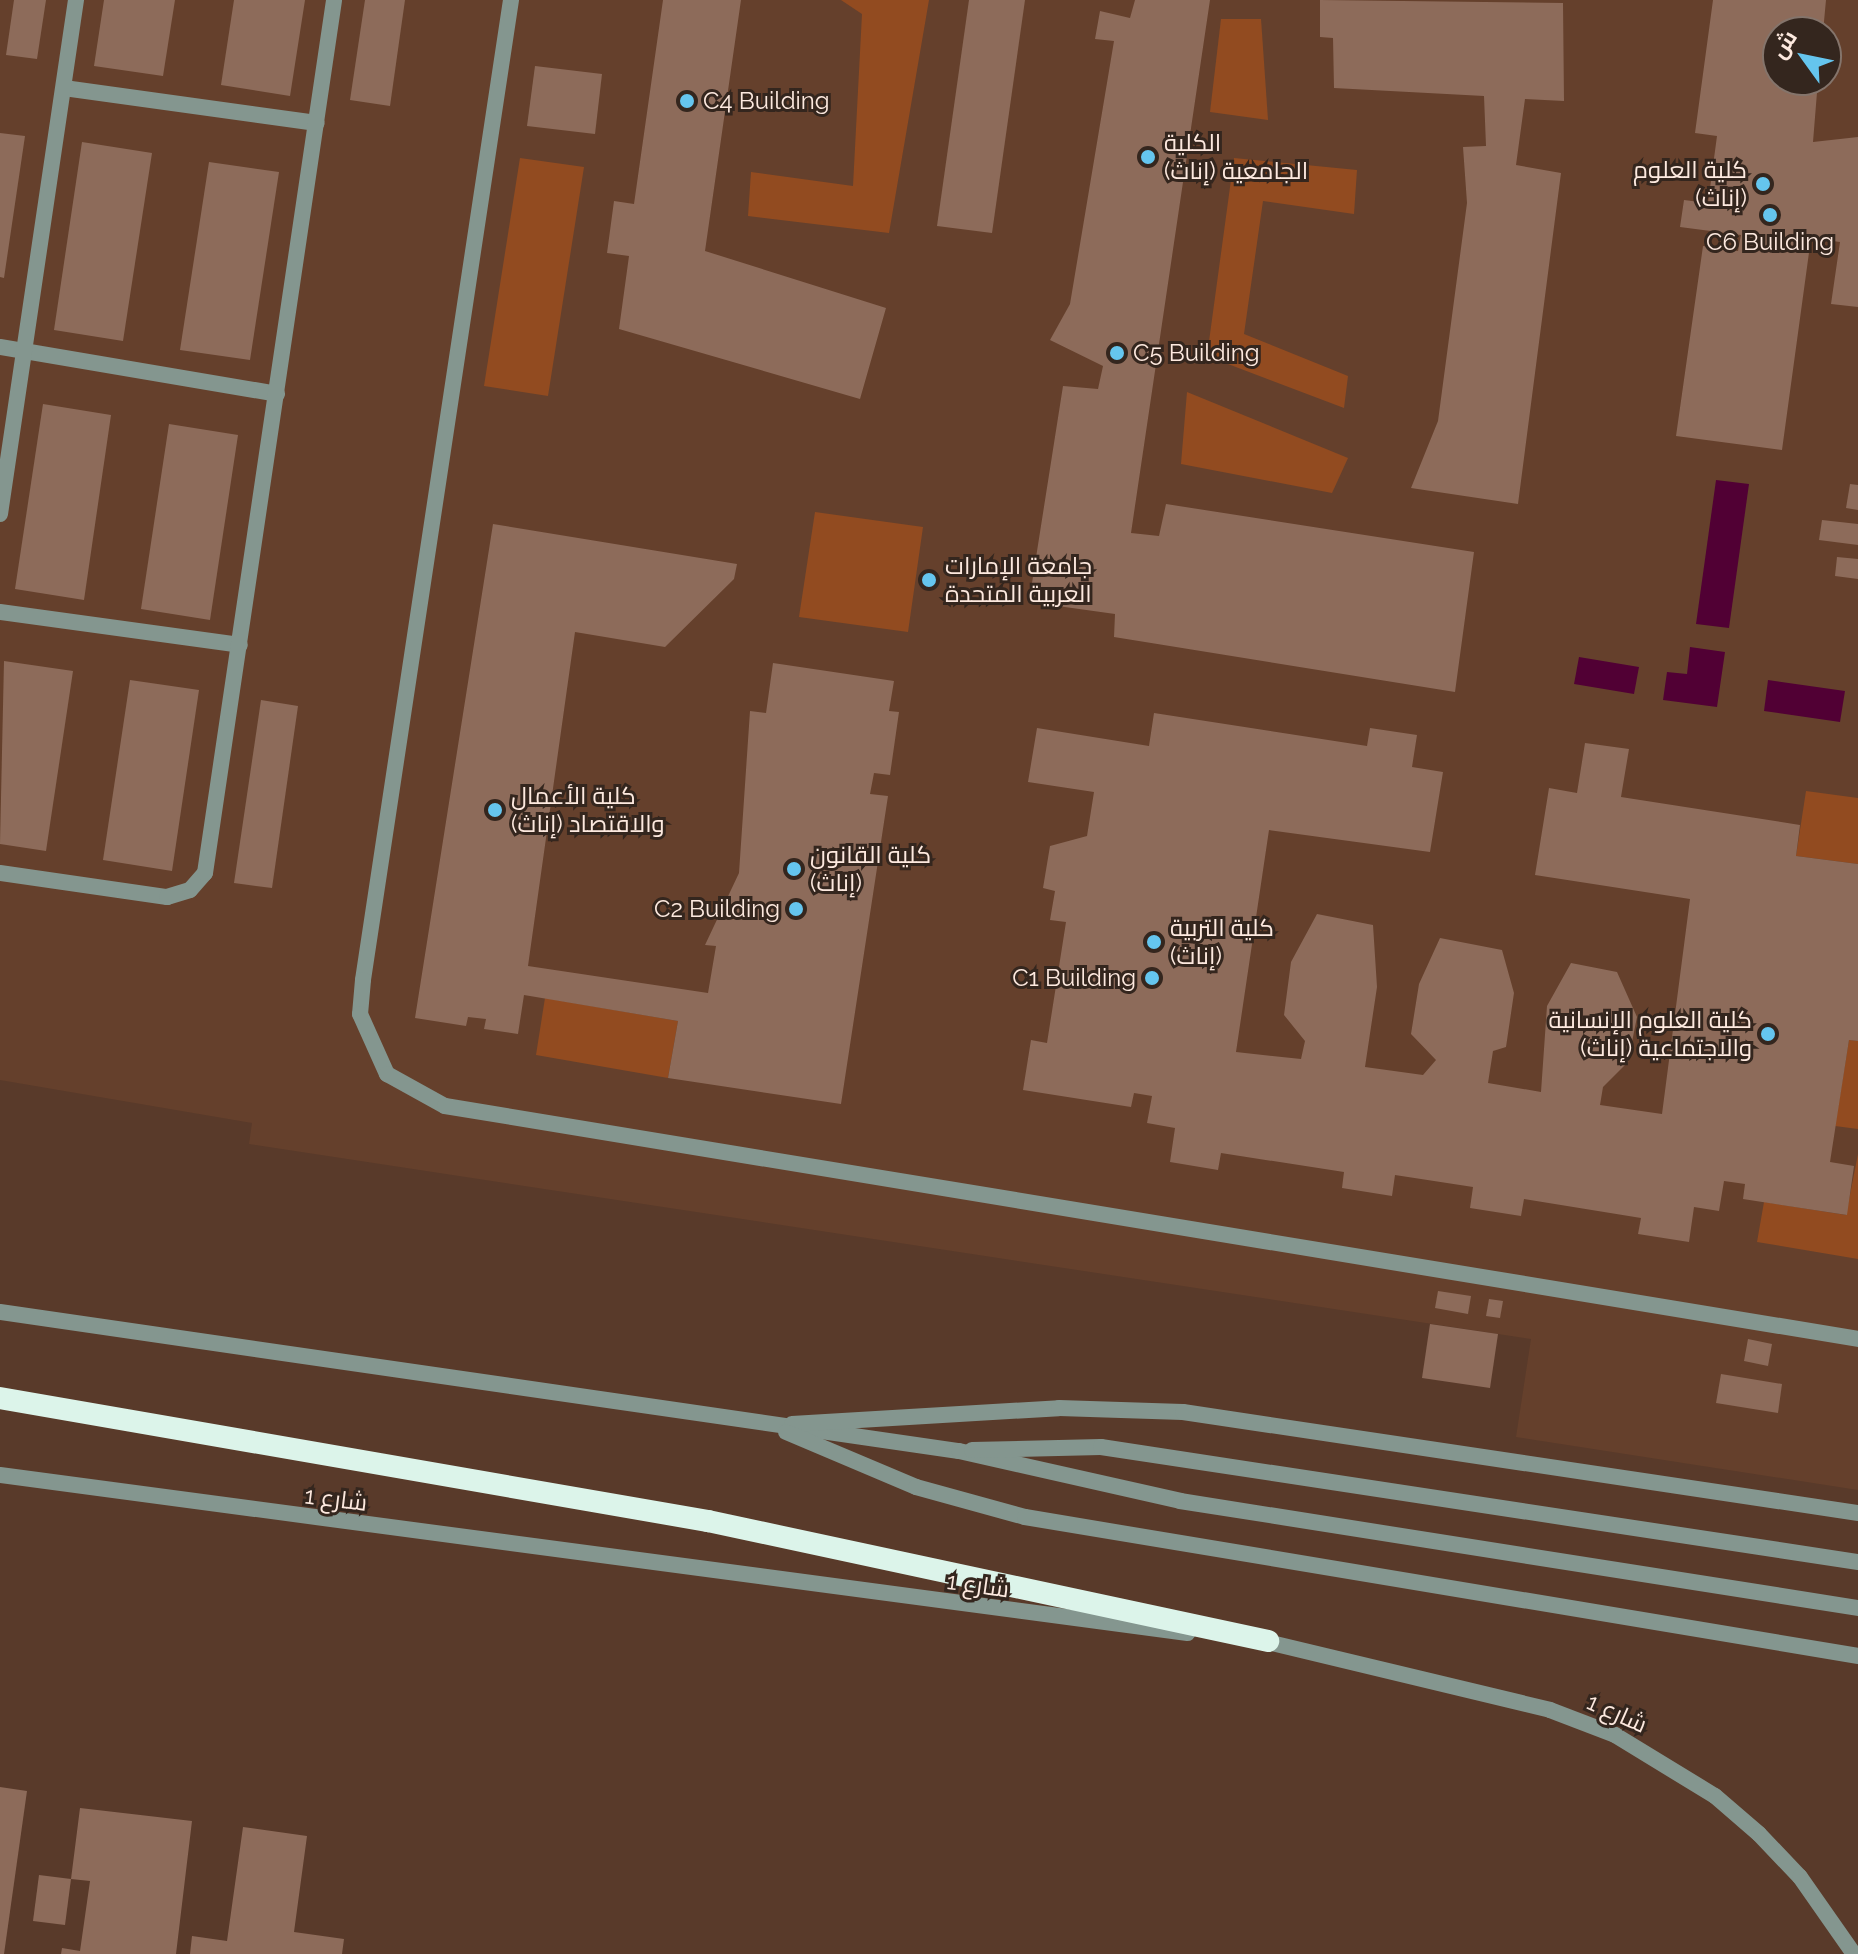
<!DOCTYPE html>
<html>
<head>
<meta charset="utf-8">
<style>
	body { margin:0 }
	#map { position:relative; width:1858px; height:1954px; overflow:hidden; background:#593a2a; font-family:Raleway,Cairo,sans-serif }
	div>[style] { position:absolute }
	.built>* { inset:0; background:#65402c }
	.green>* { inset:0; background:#924b20 }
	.water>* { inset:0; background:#510034 }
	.building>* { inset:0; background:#8d6b5a }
	.service>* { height:16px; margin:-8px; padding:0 8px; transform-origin:8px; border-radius:8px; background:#84968f }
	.tertiary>* { height:16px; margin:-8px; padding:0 8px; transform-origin:8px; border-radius:8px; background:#84968f }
	.trunk>* { height:22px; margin:-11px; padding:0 11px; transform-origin:11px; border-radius:11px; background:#dcf4ea }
	.dots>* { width:22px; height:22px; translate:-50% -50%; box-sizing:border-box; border:4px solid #34261e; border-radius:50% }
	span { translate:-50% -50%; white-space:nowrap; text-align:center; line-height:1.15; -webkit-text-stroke:6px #34261e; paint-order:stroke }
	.poi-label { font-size:24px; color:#fde9df }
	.left { translate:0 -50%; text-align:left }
	.right { translate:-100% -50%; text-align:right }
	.street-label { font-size:24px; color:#fde9df }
	.north { position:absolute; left:1762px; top:16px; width:80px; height:80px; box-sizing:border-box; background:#34261e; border:2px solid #84746b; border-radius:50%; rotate:303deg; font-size:22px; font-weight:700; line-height:32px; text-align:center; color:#fde9df }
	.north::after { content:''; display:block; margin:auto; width:28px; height:36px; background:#65c5ee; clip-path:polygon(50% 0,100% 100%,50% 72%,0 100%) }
</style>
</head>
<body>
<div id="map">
	<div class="built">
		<i style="clip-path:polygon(evenodd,0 0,1858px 0,1858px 1490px,1516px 1437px,1531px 1339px,249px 1144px,252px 1123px,0 1080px,0 0,1778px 32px,1826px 32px,1826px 80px,1778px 80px,1778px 32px)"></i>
	</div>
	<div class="green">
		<i style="clip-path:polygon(841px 0,929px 0,889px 233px,748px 216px,751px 172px,853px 186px,862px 14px)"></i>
		<i style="clip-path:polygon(1221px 19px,1261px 19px,1268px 120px,1210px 112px)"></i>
		<i style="clip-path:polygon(520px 158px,584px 167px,548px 396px,484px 386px)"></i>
		<i style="clip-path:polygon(1234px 158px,1357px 170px,1354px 214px,1263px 201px,1244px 334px,1348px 376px,1344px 408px,1207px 356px)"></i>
		<i style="clip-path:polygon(1187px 392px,1348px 458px,1332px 493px,1181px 464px)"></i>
		<i style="clip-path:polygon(815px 512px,923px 527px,908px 632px,799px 617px)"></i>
		<i style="clip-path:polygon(1806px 791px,1858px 798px,1858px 864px,1796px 856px)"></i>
		<i style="clip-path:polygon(545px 998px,678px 1021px,668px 1078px,536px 1055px)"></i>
		<i style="clip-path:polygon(1849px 1040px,1858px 1041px,1858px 1129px,1835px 1126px)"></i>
		<i style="clip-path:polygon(1858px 1154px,1858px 1259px,1757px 1242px,1764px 1202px,1846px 1215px)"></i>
	</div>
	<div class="water">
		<i style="clip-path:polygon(1716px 480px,1749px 484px,1729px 628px,1696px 624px)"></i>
		<i style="clip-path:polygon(1690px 647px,1725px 652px,1717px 707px,1663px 700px,1667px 672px,1687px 674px)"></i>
		<i style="clip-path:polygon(1579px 657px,1639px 667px,1634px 694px,1574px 684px)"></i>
		<i style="clip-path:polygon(1768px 680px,1845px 691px,1840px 722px,1764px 711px)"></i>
	</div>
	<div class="building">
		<i style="clip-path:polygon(14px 0,46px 0,37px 59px,6px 55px)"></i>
		<i style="clip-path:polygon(104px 0,175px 0,163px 76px,94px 66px)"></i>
		<i style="clip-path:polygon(234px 0,305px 0,290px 96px,221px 85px)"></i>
		<i style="clip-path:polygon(365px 0,405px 0,390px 106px,350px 100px)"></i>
		<i style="clip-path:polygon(663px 0,741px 0,705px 251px,886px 308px,860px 399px,619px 329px,629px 256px,607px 253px,614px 201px,634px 204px)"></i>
		<i style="clip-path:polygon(969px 0,1025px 0,992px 233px,937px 226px)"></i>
		<i style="clip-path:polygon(1135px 0,1210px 0,1131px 533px,1159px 536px,1166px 504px,1474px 552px,1455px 692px,1114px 637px,1115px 614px,1029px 602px,1063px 386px,1098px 389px,1103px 366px,1050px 340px,1070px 304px,1114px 41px,1095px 39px,1100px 11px,1130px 18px)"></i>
		<i style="clip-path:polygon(1320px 0,1563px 3px,1564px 101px,1525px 99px,1516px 165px,1561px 173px,1518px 504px,1411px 488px,1438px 421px,1467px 203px,1463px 147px,1486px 146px,1484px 96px,1334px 88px,1333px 38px,1320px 37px)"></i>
		<i style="clip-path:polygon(1713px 0,1826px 0,1823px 32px,1778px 32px,1778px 80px,1818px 80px,1813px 142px,1858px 137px,1858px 307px,1831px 304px,1840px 242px,1811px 238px,1782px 450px,1676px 436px,1703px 246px,1738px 251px,1741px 235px,1680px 227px,1684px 200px,1708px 203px,1717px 136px,1695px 133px)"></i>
		<i style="clip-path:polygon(535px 66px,602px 74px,595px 134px,527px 126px)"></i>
		<i style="clip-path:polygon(0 133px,25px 136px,4px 278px,0 277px)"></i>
		<i style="clip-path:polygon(82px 142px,152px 153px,123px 341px,54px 330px)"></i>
		<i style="clip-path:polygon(209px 162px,279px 172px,250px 360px,180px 350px)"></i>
		<i style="clip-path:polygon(43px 404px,111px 415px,84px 600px,15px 589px)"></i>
		<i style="clip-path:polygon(169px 424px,238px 435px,210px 620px,141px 609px)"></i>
		<i style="clip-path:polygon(1850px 484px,1858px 485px,1858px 510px,1846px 508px)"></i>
		<i style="clip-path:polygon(1822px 520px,1858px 524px,1858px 545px,1819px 540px)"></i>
		<i style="clip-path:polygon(493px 524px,737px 564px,734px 579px,665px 647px,575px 632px,528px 966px,708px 993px,716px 946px,705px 945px,739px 873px,750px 711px,766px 713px,773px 663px,894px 681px,889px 711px,899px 712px,890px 775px,874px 773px,870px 794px,888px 796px,841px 1104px,668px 1078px,678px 1021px,524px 995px,518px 1034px,484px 1029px,486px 1019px,468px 1017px,466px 1026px,415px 1018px)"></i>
		<i style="clip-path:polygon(1837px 557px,1858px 559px,1858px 579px,1835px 576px)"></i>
		<i style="clip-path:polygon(4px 661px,73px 671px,46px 851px,0 844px)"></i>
		<i style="clip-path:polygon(130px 680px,199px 690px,172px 871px,103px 860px)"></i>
		<i style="clip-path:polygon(261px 700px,298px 706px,272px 888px,234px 883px)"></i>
		<i style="clip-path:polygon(1154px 713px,1367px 746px,1370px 728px,1417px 735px,1412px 767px,1443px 772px,1430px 852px,1269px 830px,1236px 1052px,1301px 1059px,1305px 1041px,1284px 1015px,1291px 962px,1317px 914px,1373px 925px,1377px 987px,1365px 1067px,1423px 1075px,1436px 1060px,1411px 1034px,1419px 984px,1440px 938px,1502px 950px,1514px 993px,1506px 1047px,1493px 1051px,1488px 1083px,1541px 1092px,1547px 1006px,1571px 963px,1617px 972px,1637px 1017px,1628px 1062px,1603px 1087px,1600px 1105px,1662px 1114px,1690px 899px,1535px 875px,1549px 788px,1577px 793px,1585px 743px,1629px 749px,1621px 797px,1800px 825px,1796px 856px,1858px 864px,1858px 1041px,1849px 1040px,1830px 1162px,1854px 1166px,1847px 1215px,1743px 1199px,1745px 1184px,1724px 1181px,1719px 1211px,1694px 1207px,1689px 1242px,1638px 1234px,1641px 1218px,1524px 1199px,1521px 1216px,1470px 1208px,1473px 1187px,1395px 1175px,1392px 1196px,1342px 1188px,1344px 1172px,1221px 1153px,1218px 1170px,1170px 1162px,1175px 1128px,1147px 1123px,1152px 1096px,1134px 1093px,1131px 1107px,1023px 1090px,1031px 1040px,1047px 1043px,1066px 922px,1050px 920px,1055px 891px,1043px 888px,1050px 846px,1087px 836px,1094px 792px,1028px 782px,1037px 728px,1149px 746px)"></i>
		<i style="clip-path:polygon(1438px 1291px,1471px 1296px,1468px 1314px,1435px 1308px)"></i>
		<i style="clip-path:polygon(1489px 1299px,1503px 1301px,1500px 1318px,1486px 1316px)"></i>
		<i style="clip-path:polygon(1430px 1324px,1498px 1334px,1490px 1388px,1422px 1378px)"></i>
		<i style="clip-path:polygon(1748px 1339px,1772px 1344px,1768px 1366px,1744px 1361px)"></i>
		<i style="clip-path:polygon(1721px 1374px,1782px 1384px,1778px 1413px,1716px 1403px)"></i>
		<i style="clip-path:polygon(0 1787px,27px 1791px,4px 1954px,0 1954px)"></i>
		<i style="clip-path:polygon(80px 1808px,192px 1821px,176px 1954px,61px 1954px,62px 1948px,80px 1951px,90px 1881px,71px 1879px)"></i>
		<i style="clip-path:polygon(243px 1827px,307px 1836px,294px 1932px,344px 1939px,342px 1954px,190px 1954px,192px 1936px,227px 1941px)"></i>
		<i style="clip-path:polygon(39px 1875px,71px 1879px,65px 1925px,33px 1921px)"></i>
	</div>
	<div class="service">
		<i style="left:511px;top:0;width:991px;rotate:98.59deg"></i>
		<i style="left:363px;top:980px;width:34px;rotate:95deg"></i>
		<i style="left:360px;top:1014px;width:66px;rotate:65.8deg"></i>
		<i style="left:387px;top:1074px;width:66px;rotate:28.9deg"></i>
		<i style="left:445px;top:1106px;width:1432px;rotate:9.36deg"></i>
		<i style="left:64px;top:88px;width:255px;rotate:7.9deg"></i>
		<i style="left:0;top:347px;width:281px;rotate:9.6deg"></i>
		<i style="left:0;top:514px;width:520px;rotate:-81.59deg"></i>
		<i style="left:0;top:612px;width:242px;rotate:7.8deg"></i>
		<i style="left:0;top:873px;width:169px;rotate:8.2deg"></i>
		<i style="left:167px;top:897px;width:24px;rotate:-17deg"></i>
		<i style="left:190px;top:890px;width:23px;rotate:-49deg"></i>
		<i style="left:205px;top:873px;width:882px;rotate:-81.59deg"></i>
	</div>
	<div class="tertiary">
		<i style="left:0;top:1312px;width:969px;rotate:8.25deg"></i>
		<i style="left:959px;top:1451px;width:227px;rotate:12.7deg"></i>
		<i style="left:1180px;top:1501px;width:686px;rotate:8.97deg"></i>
		<i style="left:792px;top:1424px;width:267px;rotate:-3.4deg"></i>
		<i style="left:1059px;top:1408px;width:124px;rotate:1.8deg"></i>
		<i style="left:1183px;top:1412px;width:683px;rotate:8.51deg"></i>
		<i style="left:786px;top:1432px;width:141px;rotate:22.9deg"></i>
		<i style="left:916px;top:1487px;width:113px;rotate:15.4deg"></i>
		<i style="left:1025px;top:1517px;width:845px;rotate:9.47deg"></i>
		<i style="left:972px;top:1450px;width:129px;rotate:-1.3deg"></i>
		<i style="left:1101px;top:1447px;width:766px;rotate:8.64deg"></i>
		<i style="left:0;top:1475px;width:1198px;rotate:7.58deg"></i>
		<i style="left:1259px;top:1640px;width:299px;rotate:13.5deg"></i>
		<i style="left:1550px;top:1710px;width:70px;rotate:21deg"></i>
		<i style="left:1615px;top:1735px;width:117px;rotate:31.4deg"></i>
		<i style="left:1715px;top:1796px;width:58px;rotate:40.8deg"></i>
		<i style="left:1759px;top:1834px;width:59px;rotate:46.4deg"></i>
		<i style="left:1800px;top:1877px;width:94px;rotate:55deg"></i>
	</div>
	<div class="trunk">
		<i style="left:0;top:1398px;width:719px;rotate:9.86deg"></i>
		<i style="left:708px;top:1521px;width:573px;rotate:12.09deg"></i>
	</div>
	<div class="dots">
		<i style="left:687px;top:101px;background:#65c5ee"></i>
		<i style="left:1148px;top:157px;background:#65c5ee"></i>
		<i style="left:1763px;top:184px;background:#65c5ee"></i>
		<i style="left:1770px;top:215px;background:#65c5ee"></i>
		<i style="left:1117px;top:353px;background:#65c5ee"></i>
		<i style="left:929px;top:580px;background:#65c5ee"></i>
		<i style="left:495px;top:810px;background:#65c5ee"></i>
		<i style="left:794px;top:869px;background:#65c5ee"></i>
		<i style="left:796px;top:909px;background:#65c5ee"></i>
		<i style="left:1154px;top:942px;background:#65c5ee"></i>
		<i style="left:1152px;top:978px;background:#65c5ee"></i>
		<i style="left:1768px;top:1034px;background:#65c5ee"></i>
	</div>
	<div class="poi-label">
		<span class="left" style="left:703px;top:101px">C4 Building</span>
		<span class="left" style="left:1164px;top:157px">الكلية<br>الجامعية (إناث)</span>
		<span class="right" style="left:1747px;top:184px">كلية العلوم<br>(إناث)</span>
		<span style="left:1770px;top:242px">C6 Building</span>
		<span class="left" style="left:1133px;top:353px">C5 Building</span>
		<span class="left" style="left:945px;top:580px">جامعة الإمارات<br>العربية المتحدة</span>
		<span class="left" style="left:511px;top:810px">كلية الأعمال<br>والاقتصاد (إناث)</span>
		<span class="left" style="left:810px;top:869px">كلية القانون<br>(إناث)</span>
		<span class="right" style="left:780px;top:909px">C2 Building</span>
		<span class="left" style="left:1170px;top:942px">كلية التربية<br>(إناث)</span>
		<span class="right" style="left:1136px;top:978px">C1 Building</span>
		<span class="right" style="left:1752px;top:1034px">كلية العلوم الإنسانية<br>والاجتماعية (إناث)</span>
	</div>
	<div class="street-label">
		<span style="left:336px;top:1499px;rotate:7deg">شارع 1</span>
		<span style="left:978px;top:1585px;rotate:8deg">شارع 1</span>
		<span style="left:1617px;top:1713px;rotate:24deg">شارع 1</span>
	</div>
	<div class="north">ش</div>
</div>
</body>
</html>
